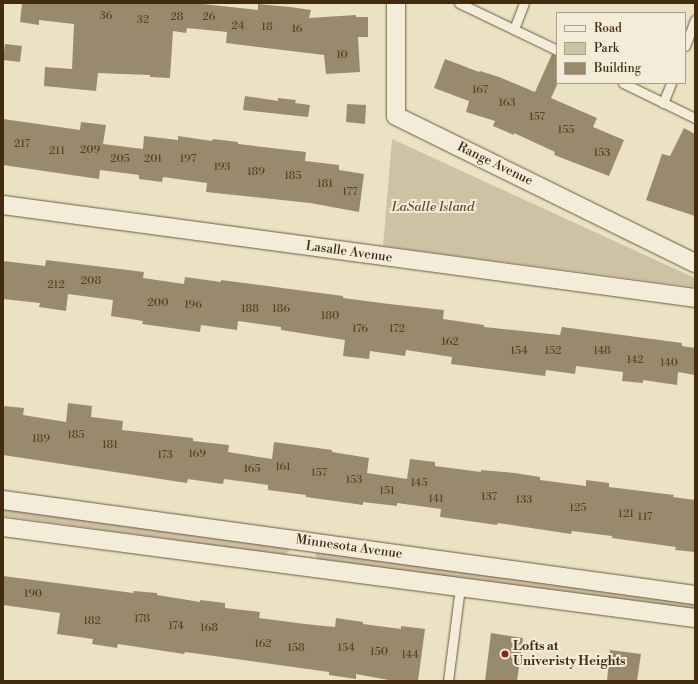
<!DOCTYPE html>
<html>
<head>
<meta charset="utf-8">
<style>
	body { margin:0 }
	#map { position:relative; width:698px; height:684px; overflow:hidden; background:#ebe1c3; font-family:"Libre Bodoni",serif }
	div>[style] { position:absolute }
	.green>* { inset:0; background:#cec2a5 }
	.building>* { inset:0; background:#9a8a6d }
	.roads { filter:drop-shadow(0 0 1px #6d583d) drop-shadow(0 0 1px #6d583d) }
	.lane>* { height:9px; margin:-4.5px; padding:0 4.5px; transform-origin:4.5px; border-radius:4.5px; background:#f2ecd8 }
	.street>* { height:18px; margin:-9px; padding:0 9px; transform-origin:9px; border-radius:9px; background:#f2ecd8 }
	.dots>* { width:11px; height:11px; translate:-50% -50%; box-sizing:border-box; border:2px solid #f2ecd8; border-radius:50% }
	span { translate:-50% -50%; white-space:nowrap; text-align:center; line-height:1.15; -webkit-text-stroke:4px #f2ecd8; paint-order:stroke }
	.number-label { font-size:11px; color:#594327 }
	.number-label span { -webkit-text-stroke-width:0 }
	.street-label { font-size:13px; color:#432b10 }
	.park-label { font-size:13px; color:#5f492e; font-style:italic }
	.poi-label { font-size:13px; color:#432b10; font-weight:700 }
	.left { translate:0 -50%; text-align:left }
	.frame { position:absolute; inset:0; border:4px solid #432b10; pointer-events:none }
	.legend { position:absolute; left:556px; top:12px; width:130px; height:72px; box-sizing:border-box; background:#f2ecd8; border:1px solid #ac9f88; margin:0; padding:5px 7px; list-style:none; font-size:12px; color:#432b10 }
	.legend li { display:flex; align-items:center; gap:8px; height:20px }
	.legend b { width:20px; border:1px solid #ac9f88 }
</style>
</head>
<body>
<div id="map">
	<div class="green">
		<i style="clip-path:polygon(392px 139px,695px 278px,695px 287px,383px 246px)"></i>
		<i style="clip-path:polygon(3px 508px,288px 548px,289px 551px,285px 555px,3px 516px)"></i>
		<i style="clip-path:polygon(317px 552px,695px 602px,695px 610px,318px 559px,315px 555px)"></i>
	</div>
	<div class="building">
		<i style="clip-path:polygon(22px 3px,194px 3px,258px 10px,258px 4px,290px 7px,311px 10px,309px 18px,356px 15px,356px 17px,368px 17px,368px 37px,358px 37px,360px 72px,326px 74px,324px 55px,226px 43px,227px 32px,187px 28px,186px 33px,173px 31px,170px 78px,150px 77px,150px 75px,98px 73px,96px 91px,44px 86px,45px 67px,72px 69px,74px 24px,39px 20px,39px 25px,20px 22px)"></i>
		<i style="clip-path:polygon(5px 44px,22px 46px,20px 62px,3px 60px)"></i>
		<i style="clip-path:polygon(552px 54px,557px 56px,557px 85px,551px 98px,597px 118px,593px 127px,624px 140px,609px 176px,554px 155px,555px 152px,514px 133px,514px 135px,493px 126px,495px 121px,466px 112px,469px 101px,434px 88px,445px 59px,479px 72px,480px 71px,499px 77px,535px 92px)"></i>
		<i style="clip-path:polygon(245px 96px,278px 101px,278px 98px,296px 100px,295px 103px,310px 105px,308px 117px,243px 110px)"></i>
		<i style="clip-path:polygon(347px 104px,366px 105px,365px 124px,346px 122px)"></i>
		<i style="clip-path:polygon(3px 119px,80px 130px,81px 122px,106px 125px,103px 144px,143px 149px,144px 136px,178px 140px,178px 136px,212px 141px,213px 139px,238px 142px,238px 144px,306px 152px,305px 161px,339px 165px,339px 170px,364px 174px,359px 212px,310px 203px,206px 192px,207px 183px,163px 177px,162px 182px,139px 179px,139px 175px,100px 170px,99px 179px,3px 165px)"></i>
		<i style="clip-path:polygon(684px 128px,695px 134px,695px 216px,646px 200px,662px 154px,670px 156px)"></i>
		<i style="clip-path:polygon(46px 260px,144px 272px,143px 278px,184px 284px,185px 277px,221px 282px,221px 280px,343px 296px,343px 298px,389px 304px,444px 310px,443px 319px,484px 325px,484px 327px,560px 335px,562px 327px,682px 343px,682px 346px,695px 348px,695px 375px,678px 372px,677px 385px,643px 380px,643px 383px,622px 381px,623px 372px,576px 366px,575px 374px,546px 370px,545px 376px,451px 364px,452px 357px,406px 350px,405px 356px,370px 351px,369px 359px,343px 356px,345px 340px,281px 330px,281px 327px,238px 321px,237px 330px,201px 325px,200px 332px,142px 324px,143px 321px,111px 316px,113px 300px,68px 294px,66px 311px,39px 307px,40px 303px,3px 299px,3px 261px,45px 266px)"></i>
		<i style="clip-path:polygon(68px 403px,92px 406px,91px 417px,123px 421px,122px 430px,193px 438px,193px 441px,229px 445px,228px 452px,272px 459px,274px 442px,332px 450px,332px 452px,369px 458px,367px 473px,407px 479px,410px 459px,435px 462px,435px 466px,481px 472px,481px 470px,515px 473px,540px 477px,540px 480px,586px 486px,586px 480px,609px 483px,609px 487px,674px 495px,673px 497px,695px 500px,695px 552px,675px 550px,676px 547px,612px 538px,612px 536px,572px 531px,571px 534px,498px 523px,497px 525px,440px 517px,441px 509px,397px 503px,397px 506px,363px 502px,363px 505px,306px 497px,306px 495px,268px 490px,268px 485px,224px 479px,223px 484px,188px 479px,187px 483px,3px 455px,3px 406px,24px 408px,23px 415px,66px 422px)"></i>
		<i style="clip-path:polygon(3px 576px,133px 593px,134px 591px,157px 593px,157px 595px,200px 602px,200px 600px,225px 603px,225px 608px,260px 612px,259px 618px,305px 624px,335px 627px,336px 618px,363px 622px,363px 624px,401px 629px,401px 626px,425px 629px,418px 681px,394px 681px,356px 674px,356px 679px,329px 675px,329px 672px,185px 652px,184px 654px,118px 644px,117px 648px,92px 644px,93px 639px,57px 634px,60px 613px,3px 605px)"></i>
		<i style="clip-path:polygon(491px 633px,523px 638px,517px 681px,485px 681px)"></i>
		<i style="clip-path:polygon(610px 650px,641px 654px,637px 681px,607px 681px)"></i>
	</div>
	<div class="roads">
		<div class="lane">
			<i style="left:459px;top:3px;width:109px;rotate:25.6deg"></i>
			<i style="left:514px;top:29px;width:28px;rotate:-69deg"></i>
			<i style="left:685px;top:46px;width:28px;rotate:-69deg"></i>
			<i style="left:623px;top:83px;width:80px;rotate:25.9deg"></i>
			<i style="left:663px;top:103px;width:22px;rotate:-68deg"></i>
			<i style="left:448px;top:681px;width:95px;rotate:-82.7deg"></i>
		</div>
		<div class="street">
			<i style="left:396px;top:3px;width:113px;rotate:90deg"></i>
			<i style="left:396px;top:116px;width:333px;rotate:26.2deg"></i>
			<i style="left:3px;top:205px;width:698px;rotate:7.65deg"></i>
			<i style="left:3px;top:500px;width:698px;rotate:7.82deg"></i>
			<i style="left:3px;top:527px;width:698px;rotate:7.49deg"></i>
		</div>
	</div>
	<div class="dots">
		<i style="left:505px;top:654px;background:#8f2418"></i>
	</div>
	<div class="number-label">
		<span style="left:106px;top:16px">36</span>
		<span style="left:177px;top:17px">28</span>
		<span style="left:209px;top:17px">26</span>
		<span style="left:143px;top:20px">32</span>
		<span style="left:238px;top:26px">24</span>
		<span style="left:267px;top:27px">18</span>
		<span style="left:297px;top:29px">16</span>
		<span style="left:342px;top:55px">10</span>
		<span style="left:480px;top:90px">167</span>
		<span style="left:507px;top:103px">163</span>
		<span style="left:537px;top:117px">157</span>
		<span style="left:566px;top:130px">155</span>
		<span style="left:22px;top:144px">217</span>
		<span style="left:90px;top:150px">209</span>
		<span style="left:57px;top:151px">211</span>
		<span style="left:602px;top:153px">153</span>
		<span style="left:120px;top:159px">205</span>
		<span style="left:153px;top:159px">201</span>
		<span style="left:188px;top:159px">197</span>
		<span style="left:222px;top:167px">193</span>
		<span style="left:256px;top:172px">189</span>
		<span style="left:293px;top:176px">185</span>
		<span style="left:325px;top:184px">181</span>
		<span style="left:350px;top:192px">177</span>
		<span style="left:91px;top:281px">208</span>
		<span style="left:56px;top:285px">212</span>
		<span style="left:158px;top:303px">200</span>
		<span style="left:193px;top:305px">196</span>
		<span style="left:250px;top:309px">188</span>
		<span style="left:281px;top:309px">186</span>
		<span style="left:330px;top:316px">180</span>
		<span style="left:360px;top:329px">176</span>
		<span style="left:397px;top:329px">172</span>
		<span style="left:450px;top:342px">162</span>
		<span style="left:519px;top:351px">154</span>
		<span style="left:553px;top:351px">152</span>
		<span style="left:602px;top:351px">148</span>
		<span style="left:635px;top:360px">142</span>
		<span style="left:669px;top:363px">140</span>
		<span style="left:76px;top:435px">185</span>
		<span style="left:41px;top:439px">189</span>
		<span style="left:110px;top:445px">181</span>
		<span style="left:197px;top:454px">169</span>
		<span style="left:165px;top:455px">173</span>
		<span style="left:283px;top:467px">161</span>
		<span style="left:252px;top:469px">165</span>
		<span style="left:319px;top:473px">157</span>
		<span style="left:354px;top:480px">153</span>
		<span style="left:419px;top:483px">145</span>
		<span style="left:387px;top:491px">151</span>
		<span style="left:489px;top:497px">137</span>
		<span style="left:436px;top:499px">141</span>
		<span style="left:524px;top:500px">133</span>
		<span style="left:578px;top:508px">125</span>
		<span style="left:626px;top:514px">121</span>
		<span style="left:645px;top:517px">117</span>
		<span style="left:33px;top:594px">190</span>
		<span style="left:142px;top:619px">178</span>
		<span style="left:92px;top:621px">182</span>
		<span style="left:176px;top:626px">174</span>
		<span style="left:209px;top:628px">168</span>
		<span style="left:263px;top:644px">162</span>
		<span style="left:296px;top:648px">158</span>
		<span style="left:346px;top:648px">154</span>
		<span style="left:379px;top:652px">150</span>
		<span style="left:410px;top:655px">144</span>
	</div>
	<div class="street-label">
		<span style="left:495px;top:164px;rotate:26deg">Range Avenue</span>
		<span style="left:349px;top:252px;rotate:8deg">Lasalle Avenue</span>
		<span style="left:349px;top:547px;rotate:8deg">Minnesota Avenue</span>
	</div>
	<div class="park-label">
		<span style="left:433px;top:207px">LaSalle Island</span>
	</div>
	<div class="poi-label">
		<span class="left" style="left:513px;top:654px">Lofts at<br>Univeristy Heights</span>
	</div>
	<div class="frame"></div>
	<ul class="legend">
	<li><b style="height:5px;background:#f2ecd8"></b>Road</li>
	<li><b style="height:11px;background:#cec2a5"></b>Park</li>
	<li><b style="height:11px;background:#9a8a6d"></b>Building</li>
	</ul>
</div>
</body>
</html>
